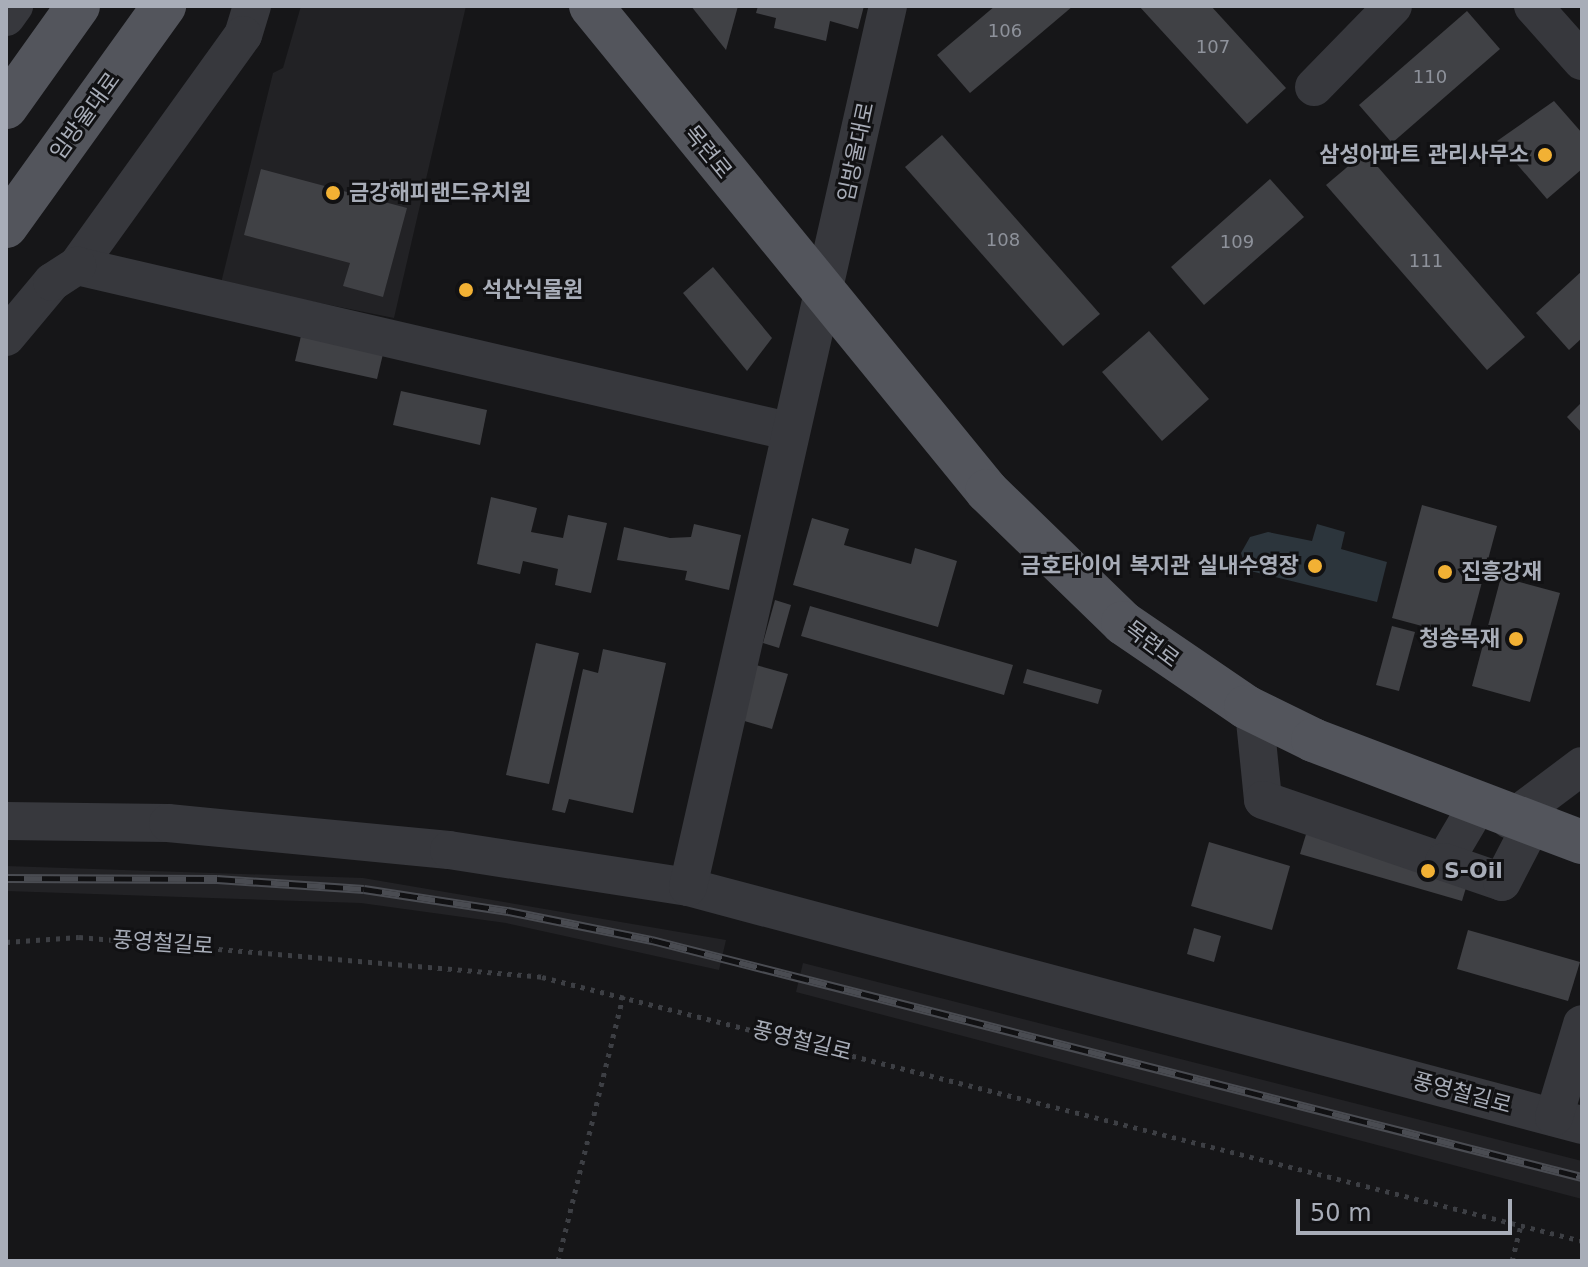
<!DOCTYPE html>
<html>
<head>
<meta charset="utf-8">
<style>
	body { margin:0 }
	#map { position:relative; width:1588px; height:1267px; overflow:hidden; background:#161618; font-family:"DejaVu Sans","Noto Sans KR",sans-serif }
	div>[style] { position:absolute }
	.built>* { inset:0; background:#222225 }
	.water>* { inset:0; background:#2c353c }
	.building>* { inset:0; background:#404145 }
	.path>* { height:5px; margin-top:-2.5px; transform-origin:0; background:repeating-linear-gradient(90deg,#3d3f44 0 4px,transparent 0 10px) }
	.minor>* { height:38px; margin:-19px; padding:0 19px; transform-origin:19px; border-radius:19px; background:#37383d }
	.major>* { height:44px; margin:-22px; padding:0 22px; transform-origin:22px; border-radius:22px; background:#53555c }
	.rail>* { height:9px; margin-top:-4.5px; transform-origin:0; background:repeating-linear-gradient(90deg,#111113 0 18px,#4a4c52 0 36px); box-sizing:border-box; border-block:2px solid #4a4c52 }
	.dots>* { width:22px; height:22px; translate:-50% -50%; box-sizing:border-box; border:4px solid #111113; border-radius:50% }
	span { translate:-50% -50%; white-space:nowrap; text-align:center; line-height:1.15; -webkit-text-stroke:6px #111113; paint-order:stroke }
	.number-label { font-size:18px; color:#8e929b }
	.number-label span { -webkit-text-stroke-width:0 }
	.street-label { font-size:22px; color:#a8adb8 }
	.poi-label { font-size:22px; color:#a8adb8; font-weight:700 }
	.right { translate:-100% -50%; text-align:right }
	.left { translate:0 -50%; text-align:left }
	.frame { position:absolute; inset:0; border:8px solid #a8adb8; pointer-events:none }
	.scale { position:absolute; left:1296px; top:1199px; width:216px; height:36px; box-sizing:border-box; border:4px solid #a8adb8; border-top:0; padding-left:10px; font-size:24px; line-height:28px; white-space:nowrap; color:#a8adb8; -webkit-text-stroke:6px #111113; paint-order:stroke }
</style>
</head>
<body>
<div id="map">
	<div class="built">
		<i style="clip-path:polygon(301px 6px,466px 6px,394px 318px,221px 283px,273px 73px,283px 68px)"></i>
		<i style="clip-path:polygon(6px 866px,363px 878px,726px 940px,719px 970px,506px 923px,361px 903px,6px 891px)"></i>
		<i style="clip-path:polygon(803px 963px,1582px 1161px,1582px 1199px,796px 992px)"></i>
	</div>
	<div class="water">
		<i style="clip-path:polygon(1317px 524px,1345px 532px,1341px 549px,1387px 562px,1377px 602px,1246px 570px,1241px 553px,1250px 537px,1268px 532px,1312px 541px)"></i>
	</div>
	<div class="building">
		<i style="clip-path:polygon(691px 6px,738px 6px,726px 50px)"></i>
		<i style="clip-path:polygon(758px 6px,864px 6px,858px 29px,830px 21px,826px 41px,774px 28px,776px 18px,756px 13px)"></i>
		<i style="clip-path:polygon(995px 6px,1073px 6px,970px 93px,937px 55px)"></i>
		<i style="clip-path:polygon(1139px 6px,1211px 6px,1286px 88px,1247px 124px)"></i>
		<i style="clip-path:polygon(1467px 11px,1500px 49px,1392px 143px,1359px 105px)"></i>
		<i style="clip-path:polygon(1554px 101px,1582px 133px,1582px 169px,1547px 199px,1497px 141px)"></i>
		<i style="clip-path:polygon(942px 135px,1100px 314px,1063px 346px,905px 167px)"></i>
		<i style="clip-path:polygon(1365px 152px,1525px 337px,1487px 370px,1326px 185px)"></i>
		<i style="clip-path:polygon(261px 169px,407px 208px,383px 297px,343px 286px,350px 263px,244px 235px)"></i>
		<i style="clip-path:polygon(1270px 179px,1304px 217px,1204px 305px,1171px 267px)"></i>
		<i style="clip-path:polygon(713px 267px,772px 338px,747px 371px,683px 293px)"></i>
		<i style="clip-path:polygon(1582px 271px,1582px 338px,1569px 350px,1536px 313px)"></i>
		<i style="clip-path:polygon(1149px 331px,1209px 399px,1162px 441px,1102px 372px)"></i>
		<i style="clip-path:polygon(301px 336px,383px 354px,377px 379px,295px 361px)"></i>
		<i style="clip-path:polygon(401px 391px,487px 410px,480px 445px,393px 425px)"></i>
		<i style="clip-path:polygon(1582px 402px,1582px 433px,1567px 417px)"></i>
		<i style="clip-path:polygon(491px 497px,537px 508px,531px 532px,563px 538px,568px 515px,607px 523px,591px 593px,555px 585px,558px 569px,523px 561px,520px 574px,477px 564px)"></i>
		<i style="clip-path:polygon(1422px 505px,1497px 526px,1467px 638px,1392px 618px)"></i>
		<i style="clip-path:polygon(812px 518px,849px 529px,844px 545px,911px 564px,915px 548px,957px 561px,938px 627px,793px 585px)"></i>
		<i style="clip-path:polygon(694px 524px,741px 535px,729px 590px,685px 580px,687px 571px,617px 560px,624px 527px,670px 538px,691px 537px)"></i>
		<i style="clip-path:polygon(1501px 577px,1560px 593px,1530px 702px,1472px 686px)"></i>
		<i style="clip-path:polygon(775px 600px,791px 605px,779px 648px,763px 643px)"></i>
		<i style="clip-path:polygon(810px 606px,1013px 665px,1004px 695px,801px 636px)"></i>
		<i style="clip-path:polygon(1392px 626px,1415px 632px,1399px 691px,1376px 685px)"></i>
		<i style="clip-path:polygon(536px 643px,579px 653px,549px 784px,506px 775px)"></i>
		<i style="clip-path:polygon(603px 649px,666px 663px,633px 813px,569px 799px,565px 813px,552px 810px,583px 669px,598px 673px)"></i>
		<i style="clip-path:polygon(756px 665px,788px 674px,772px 729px,741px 720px)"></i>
		<i style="clip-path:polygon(1027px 669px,1102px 690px,1098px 704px,1023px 683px)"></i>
		<i style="clip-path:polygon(1307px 831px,1474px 861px,1462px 901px,1300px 854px)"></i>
		<i style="clip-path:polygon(1209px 842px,1290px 866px,1272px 930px,1191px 906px)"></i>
		<i style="clip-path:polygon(1194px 928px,1221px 936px,1214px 962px,1187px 954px)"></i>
		<i style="clip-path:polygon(1468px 930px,1580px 962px,1568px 1001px,1457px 969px)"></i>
	</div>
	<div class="path">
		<i style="left:6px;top:942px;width:73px;rotate:-3.9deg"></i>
		<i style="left:79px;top:937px;width:465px;rotate:4.9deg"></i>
		<i style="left:542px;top:977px;width:1073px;rotate:14.24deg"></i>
		<i style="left:558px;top:1261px;width:273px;rotate:-76.2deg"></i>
		<i style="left:1512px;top:1261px;width:38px;rotate:-76deg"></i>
	</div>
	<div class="minor">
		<i style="left:252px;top:6px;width:30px;rotate:107deg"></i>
		<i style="left:243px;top:35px;width:284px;rotate:125.7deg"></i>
		<i style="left:77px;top:266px;width:730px;rotate:13.07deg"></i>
		<i style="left:1533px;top:6px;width:74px;rotate:48.3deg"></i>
		<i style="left:6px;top:17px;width:14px;rotate:-54deg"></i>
		<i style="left:1314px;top:87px;width:113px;rotate:-45.7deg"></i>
		<i style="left:6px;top:337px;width:72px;rotate:-50.1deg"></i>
		<i style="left:52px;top:282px;width:30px;rotate:-33deg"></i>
		<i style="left:1254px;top:711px;width:89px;rotate:84.2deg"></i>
		<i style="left:1263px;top:800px;width:191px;rotate:18.9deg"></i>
		<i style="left:1444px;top:862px;width:65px;rotate:-59.5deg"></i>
		<i style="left:1510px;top:820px;width:90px;rotate:-36.9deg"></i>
		<i style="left:6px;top:821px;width:162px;rotate:0.7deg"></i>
		<i style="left:168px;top:823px;width:282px;rotate:5.5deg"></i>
		<i style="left:449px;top:850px;width:242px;rotate:8.8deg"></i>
		<i style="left:688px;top:887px;width:925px;rotate:14.91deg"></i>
		<i style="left:1444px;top:862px;width:61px;rotate:19deg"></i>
		<i style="left:1502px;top:882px;width:63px;rotate:-62.6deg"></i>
		<i style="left:688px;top:887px;width:903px;rotate:-77.21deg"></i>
		<i style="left:1554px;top:1117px;width:97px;rotate:-73.2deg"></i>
	</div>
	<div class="major">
		<i style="left:591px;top:6px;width:626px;rotate:50.77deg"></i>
		<i style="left:987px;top:491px;width:190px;rotate:44.1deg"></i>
		<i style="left:1123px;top:623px;width:149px;rotate:34.3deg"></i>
		<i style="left:1246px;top:707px;width:75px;rotate:26.2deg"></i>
		<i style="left:1313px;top:740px;width:288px;rotate:20.8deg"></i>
		<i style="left:6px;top:107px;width:124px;rotate:-54.5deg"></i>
		<i style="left:6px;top:226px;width:271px;rotate:-54.3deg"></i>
	</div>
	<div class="rail">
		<i style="left:6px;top:878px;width:211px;rotate:0.3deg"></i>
		<i style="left:217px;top:879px;width:147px;rotate:3.9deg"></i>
		<i style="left:364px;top:889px;width:146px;rotate:8.7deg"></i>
		<i style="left:508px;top:911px;width:147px;rotate:11.4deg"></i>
		<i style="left:652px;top:940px;width:960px;rotate:14.3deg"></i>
	</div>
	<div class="dots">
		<i style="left:1545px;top:155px;background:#f2b134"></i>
		<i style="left:333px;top:193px;background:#f2b134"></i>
		<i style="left:466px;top:290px;background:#f2b134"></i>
		<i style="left:1315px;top:566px;background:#f2b134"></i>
		<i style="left:1445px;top:572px;background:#f2b134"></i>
		<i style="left:1516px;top:639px;background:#f2b134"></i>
		<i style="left:1428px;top:871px;background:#f2b134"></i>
	</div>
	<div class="number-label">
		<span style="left:1005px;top:31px">106</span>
		<span style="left:1213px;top:47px">107</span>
		<span style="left:1430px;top:77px">110</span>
		<span style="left:1003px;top:240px">108</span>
		<span style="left:1237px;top:242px">109</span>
		<span style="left:1426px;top:261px">111</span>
	</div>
	<div class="street-label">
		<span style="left:85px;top:116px;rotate:-54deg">임방울대로</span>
		<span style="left:708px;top:152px;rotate:51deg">목련로</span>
		<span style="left:856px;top:152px;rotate:-78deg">임방울대로</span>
		<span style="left:1152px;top:644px;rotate:37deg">목련로</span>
		<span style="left:163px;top:943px;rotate:4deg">풍영철길로</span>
		<span style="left:802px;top:1041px;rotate:14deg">풍영철길로</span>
		<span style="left:1462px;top:1093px;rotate:15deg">풍영철길로</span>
	</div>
	<div class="poi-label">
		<span class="right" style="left:1529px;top:155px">삼성아파트 관리사무소</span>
		<span class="left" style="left:349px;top:193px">금강해피랜드유치원</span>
		<span class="left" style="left:482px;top:290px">석산식물원</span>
		<span class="right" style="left:1299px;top:566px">금호타이어 복지관 실내수영장</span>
		<span class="left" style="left:1461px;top:572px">진흥강재</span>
		<span class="right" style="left:1500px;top:639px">청송목재</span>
		<span class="left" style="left:1444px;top:871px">S-Oil</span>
	</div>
	<div class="frame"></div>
	<div class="scale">50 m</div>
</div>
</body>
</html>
